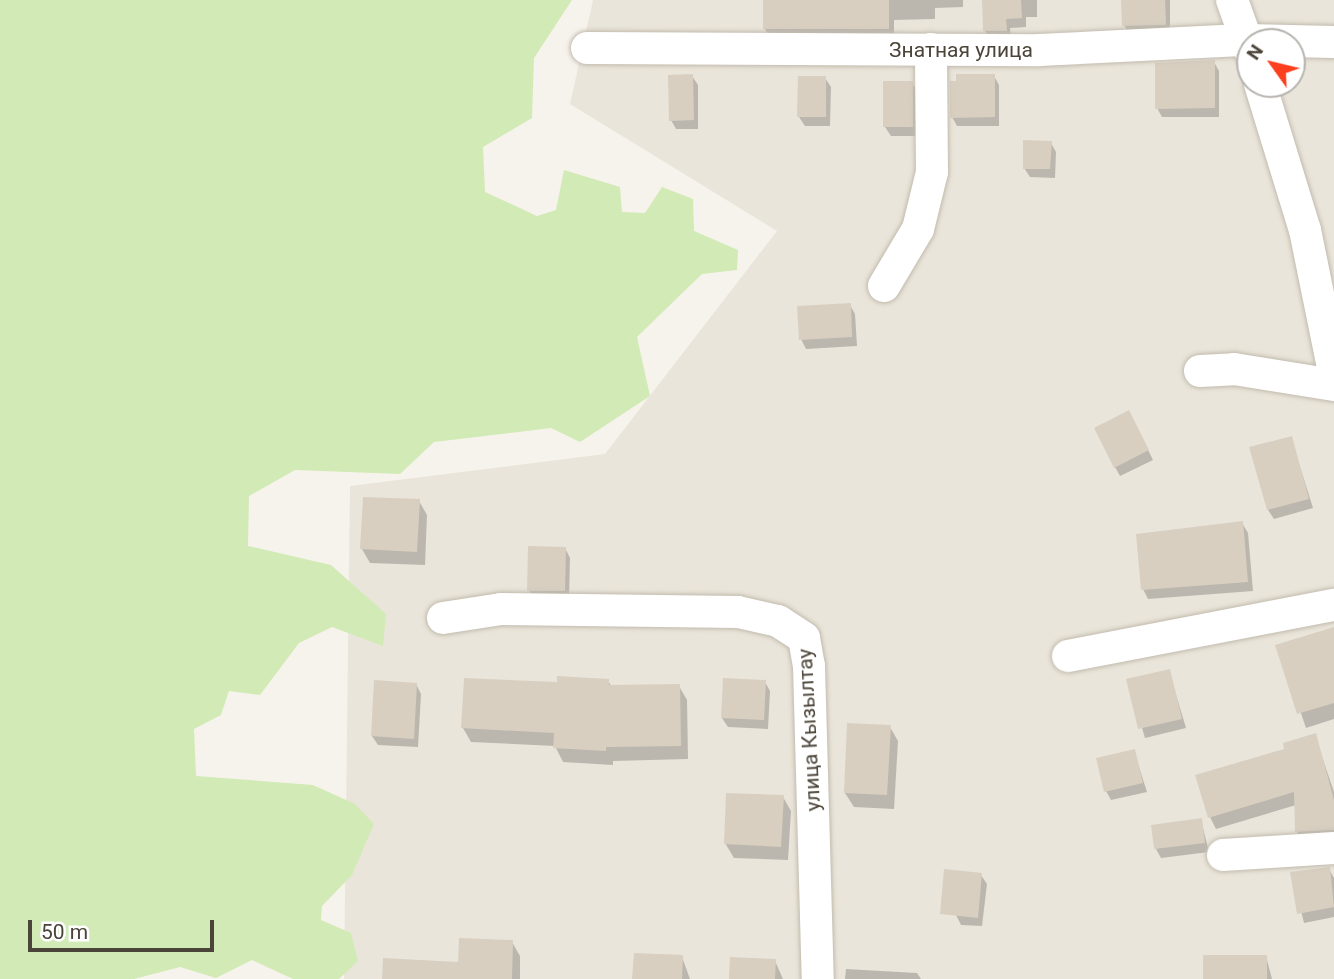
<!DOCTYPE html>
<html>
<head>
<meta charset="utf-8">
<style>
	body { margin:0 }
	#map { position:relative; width:1334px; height:979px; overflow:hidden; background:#f6f3ec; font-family:Roboto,sans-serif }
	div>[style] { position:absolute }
	.residential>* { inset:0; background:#eae5da }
	.green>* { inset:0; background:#d2eab5 }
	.shadow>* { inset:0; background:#0003 }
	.building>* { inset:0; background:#d8cfc1 }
	.roads { filter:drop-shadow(0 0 2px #c2bbae) drop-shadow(0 0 2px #c2bbae) }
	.minor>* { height:32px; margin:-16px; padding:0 16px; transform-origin:16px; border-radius:16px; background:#fff }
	span { translate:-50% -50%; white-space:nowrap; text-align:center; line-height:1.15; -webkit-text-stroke:6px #fff; paint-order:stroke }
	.street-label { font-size:21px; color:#4b4439 }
	.north { position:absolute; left:1236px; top:28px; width:70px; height:70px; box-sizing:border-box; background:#fff; border:2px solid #b7b4b0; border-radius:50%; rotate:304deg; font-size:19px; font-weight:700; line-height:28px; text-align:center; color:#4b4439 }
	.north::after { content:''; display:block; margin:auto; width:24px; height:32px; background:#fc3f1d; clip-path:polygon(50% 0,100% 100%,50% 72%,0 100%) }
	.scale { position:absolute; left:28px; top:920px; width:186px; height:32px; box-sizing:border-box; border:4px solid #4b4439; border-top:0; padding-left:9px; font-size:21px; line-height:24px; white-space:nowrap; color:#4b4439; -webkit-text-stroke:5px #fff; paint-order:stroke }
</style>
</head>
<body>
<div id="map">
	<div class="residential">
		<i style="clip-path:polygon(evenodd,593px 0,1334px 0,1334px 979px,344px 979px,350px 486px,605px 454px,777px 231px,570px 104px,593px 0,1250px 42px,1292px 42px,1292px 84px,1250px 84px,1250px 42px)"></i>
	</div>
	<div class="green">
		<i style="clip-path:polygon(0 0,572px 0,534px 58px,532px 118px,483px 147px,485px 192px,537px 216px,556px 210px,564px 170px,620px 187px,622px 212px,645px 213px,662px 187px,693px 199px,694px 231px,738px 250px,737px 270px,702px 274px,637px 337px,650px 396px,580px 442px,551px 428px,434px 442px,400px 474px,295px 470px,249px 496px,248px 546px,331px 565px,386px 614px,383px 646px,332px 627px,299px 643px,260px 695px,229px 691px,221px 715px,194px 729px,196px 776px,313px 785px,355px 804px,374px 824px,352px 875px,322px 906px,321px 920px,351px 933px,358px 961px,339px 979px,293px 979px,252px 960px,216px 978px,180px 967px,134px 979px,0 979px)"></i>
	</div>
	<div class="shadow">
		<i style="clip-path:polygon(765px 0,963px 0,963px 7px,935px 8px,935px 19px,894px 20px,894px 38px,770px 38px,765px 29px)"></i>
		<i style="clip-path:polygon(984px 0,1037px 0,1037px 17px,1026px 17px,1026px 27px,1010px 28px,1011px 40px,991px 40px,985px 31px)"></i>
		<i style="clip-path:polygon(1123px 0,1170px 0,1170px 33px,1129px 34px,1124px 25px)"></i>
		<i style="clip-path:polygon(1214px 62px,1219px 71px,1219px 117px,1162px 117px,1157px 108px)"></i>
		<i style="clip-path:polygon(692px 76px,698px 85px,698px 129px,676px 129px,671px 120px)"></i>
		<i style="clip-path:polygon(994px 76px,999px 85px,999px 126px,957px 126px,952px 117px,957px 82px)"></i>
		<i style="clip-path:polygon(825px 78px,831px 87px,830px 126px,805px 126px,799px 117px)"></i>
		<i style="clip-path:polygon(912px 82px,917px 92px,918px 136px,891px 136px,885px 127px)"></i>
		<i style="clip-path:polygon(1051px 143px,1056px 152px,1055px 178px,1030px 177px,1024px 168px)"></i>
		<i style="clip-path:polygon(850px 305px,855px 314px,857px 346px,806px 349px,801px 339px)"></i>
		<i style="clip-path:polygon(1134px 421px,1153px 460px,1120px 476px,1115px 467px)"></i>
		<i style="clip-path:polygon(1291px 438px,1313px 508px,1274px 519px,1268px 510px)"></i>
		<i style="clip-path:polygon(419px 501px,427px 515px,425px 565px,370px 563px,362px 549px)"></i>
		<i style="clip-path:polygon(1242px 523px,1248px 533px,1253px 591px,1148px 599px,1143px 589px)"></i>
		<i style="clip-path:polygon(565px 548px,570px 558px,569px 600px,534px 600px,529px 590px)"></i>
		<i style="clip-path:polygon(1334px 629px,1334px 719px,1306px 728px,1278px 646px)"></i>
		<i style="clip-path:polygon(1169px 671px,1186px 728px,1145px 738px,1128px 681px)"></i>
		<i style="clip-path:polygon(608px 681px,612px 687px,679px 686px,687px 700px,688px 759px,613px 761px,613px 765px,563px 762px,555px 746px,471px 742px,463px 728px)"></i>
		<i style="clip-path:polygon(765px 682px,770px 691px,768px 729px,728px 727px,722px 718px)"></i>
		<i style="clip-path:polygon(416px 684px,421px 694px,418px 747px,378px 745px,372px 736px)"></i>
		<i style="clip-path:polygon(890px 727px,898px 741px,894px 809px,854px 807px,845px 793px)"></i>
		<i style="clip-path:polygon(1315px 736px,1334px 792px,1334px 842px,1304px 843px,1297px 832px,1296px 805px,1216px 829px,1210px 817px,1286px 750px)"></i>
		<i style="clip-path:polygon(1134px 751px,1147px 792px,1111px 800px,1106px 791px)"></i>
		<i style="clip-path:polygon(783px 797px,791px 811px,788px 860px,734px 858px,725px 843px)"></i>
		<i style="clip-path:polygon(1201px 820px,1209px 852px,1161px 858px,1156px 849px)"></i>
		<i style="clip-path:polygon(1329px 869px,1334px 878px,1334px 917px,1304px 923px,1292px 873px)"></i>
		<i style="clip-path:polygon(981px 875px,987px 884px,982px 926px,961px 925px,956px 915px)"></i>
		<i style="clip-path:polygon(512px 942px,520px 956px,520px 979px,384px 979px,460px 964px)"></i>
		<i style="clip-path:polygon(1266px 956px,1272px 979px,1205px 979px)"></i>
		<i style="clip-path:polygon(682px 957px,690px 979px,634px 979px)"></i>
		<i style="clip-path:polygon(775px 961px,783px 979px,730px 979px)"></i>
		<i style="clip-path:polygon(846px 969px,917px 973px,921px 979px,845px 979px)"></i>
	</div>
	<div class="building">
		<i style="clip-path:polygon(763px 0,889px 0,889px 29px,763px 29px)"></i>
		<i style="clip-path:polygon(982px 0,1021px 0,1022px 18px,1006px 19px,1007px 31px,983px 31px)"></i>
		<i style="clip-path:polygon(1121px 0,1165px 0,1166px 25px,1122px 26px)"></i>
		<i style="clip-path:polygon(1215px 60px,1215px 108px,1155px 109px,1155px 63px)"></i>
		<i style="clip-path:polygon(693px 74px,694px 120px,669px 121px,668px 75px)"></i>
		<i style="clip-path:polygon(956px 74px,995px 74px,995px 117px,950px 118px,950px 81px,956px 81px)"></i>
		<i style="clip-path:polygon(798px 76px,826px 76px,826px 117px,797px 117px)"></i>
		<i style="clip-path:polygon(883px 81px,913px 81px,913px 127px,883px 127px)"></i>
		<i style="clip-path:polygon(1023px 140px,1052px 141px,1050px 169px,1023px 169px)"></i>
		<i style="clip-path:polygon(851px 303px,852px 337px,799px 340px,797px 306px)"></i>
		<i style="clip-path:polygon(1129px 410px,1149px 450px,1114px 468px,1094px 428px)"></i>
		<i style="clip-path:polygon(1292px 436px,1309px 499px,1267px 510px,1249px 447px)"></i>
		<i style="clip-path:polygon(363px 497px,420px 499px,417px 552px,360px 549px)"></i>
		<i style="clip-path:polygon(1243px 521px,1248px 582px,1141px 590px,1136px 534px)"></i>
		<i style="clip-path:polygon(528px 546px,566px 547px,565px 591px,527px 591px)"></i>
		<i style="clip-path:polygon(1334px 627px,1334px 703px,1297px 714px,1275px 645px)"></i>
		<i style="clip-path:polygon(1170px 669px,1182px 719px,1138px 729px,1126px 679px)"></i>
		<i style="clip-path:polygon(557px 676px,609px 679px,609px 685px,680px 684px,681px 746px,606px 747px,606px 751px,553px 748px,554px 733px,461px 728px,464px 678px,557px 682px)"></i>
		<i style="clip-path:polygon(723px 678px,766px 680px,764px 720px,721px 718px)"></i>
		<i style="clip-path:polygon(374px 680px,417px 683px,414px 739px,371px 736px)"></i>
		<i style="clip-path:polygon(847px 723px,891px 725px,887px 795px,844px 793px)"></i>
		<i style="clip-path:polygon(1316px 733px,1334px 800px,1334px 830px,1295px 832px,1294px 792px,1208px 818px,1195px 775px,1284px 749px,1283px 743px)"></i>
		<i style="clip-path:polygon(1135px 749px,1143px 783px,1104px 792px,1096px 758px)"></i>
		<i style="clip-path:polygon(726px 793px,784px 795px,781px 847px,724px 844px)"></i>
		<i style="clip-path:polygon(1202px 818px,1205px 843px,1154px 849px,1151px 825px)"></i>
		<i style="clip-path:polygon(1330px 867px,1334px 907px,1297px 914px,1290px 872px)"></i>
		<i style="clip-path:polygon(944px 869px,982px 873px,978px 918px,940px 914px)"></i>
		<i style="clip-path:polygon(459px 938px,513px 940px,512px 979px,382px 979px,383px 958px,458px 962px)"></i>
		<i style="clip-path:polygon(634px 953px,683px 955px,682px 979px,632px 979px)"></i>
		<i style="clip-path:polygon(1203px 955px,1267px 955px,1267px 979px,1203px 979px)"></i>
		<i style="clip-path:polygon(730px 957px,776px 959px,775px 979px,729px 979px)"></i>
	</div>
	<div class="roads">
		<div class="minor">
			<i style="left:1232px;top:0;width:53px;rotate:70.2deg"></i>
			<i style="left:587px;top:48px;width:452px;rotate:0.3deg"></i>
			<i style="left:1039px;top:50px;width:208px;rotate:-2.8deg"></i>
			<i style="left:1247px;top:40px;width:87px;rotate:1.3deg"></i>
			<i style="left:1260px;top:84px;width:153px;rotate:72.9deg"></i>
			<i style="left:1305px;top:230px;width:146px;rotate:78.5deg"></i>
			<i style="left:884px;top:286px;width:66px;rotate:-59.2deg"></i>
			<i style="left:918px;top:229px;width:59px;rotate:-76.2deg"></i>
			<i style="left:932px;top:172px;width:123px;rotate:-90.5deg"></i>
			<i style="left:1200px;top:371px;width:34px;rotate:-3deg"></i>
			<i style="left:1234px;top:369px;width:101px;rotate:9.1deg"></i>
			<i style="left:443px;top:618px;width:59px;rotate:-8.8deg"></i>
			<i style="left:501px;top:609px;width:237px;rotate:0.7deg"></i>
			<i style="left:738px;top:612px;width:41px;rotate:12.7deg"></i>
			<i style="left:778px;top:621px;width:31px;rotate:33deg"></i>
			<i style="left:804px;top:638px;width:28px;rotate:80deg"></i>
			<i style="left:809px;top:666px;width:313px;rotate:88.4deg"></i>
			<i style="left:1068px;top:656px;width:271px;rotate:-10.9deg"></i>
			<i style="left:1223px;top:855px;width:111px;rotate:-3.6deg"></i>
		</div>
	</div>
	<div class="street-label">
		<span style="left:961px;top:50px">Знатная улица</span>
		<span style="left:809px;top:730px;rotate:-93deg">улица Кызылтау</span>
	</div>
	<div class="north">N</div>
	<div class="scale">50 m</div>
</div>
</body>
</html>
